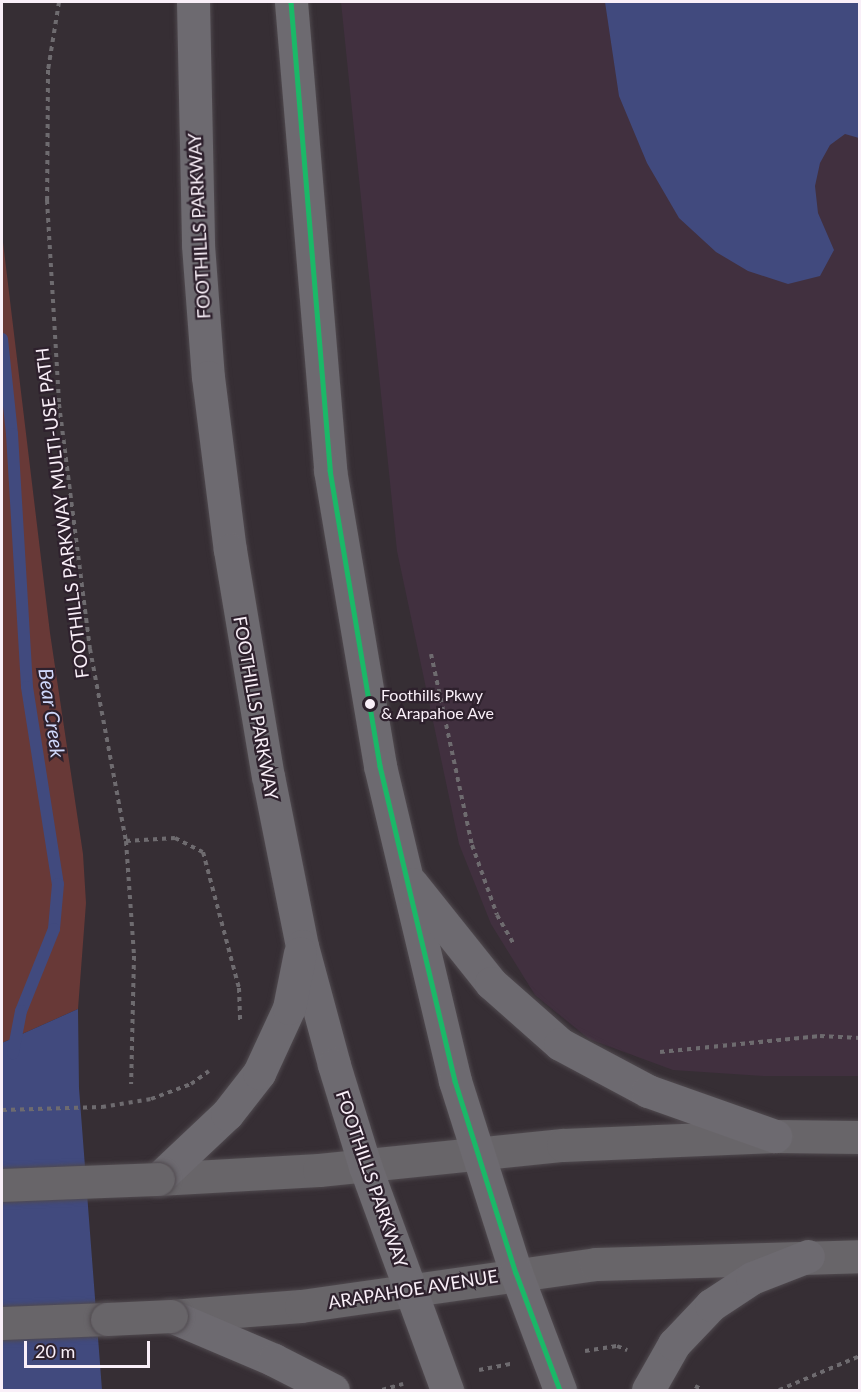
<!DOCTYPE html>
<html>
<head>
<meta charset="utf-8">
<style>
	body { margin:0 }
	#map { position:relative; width:861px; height:1392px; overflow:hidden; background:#362e34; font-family:Lato,sans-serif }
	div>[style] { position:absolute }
	.built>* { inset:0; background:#41303f }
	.green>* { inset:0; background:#683937 }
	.water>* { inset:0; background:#414a7e }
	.stream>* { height:12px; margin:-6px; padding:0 6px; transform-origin:6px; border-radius:6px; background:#414a7e }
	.path>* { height:4px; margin-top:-2px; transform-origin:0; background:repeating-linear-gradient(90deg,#6e6b6f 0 4.5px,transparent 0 9px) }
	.roads { filter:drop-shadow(0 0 2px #504a4f) drop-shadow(0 0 2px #504a4f) }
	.primary>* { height:33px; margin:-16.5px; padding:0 16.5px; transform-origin:16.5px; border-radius:16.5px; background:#686569 }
	.highway>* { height:33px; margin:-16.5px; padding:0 16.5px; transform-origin:16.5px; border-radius:16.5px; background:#6d6a70 }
	.path-bridge>* { height:4px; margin-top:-2px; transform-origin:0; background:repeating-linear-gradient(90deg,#6e6b6f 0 4.5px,transparent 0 9px) }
	.bridges { filter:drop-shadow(0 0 2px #504a4f) drop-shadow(0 0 2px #504a4f) }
	.primary-bridge>* { height:33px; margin:-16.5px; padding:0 16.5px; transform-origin:16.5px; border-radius:16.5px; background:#686569 }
	.bus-1>* { height:4.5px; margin:-2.25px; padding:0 2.25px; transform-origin:2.25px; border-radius:2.25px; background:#1ab867 }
	.dots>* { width:16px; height:16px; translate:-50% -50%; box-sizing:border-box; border:3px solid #2e212d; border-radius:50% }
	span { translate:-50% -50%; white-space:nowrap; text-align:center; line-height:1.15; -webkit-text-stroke:4.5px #2e212d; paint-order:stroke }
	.bus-label { font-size:16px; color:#f9eff8 }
	.left { translate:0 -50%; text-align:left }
	.street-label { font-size:18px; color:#f9eff8 }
	.water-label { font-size:20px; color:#d0d9fc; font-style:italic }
	.frame { position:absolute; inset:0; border:3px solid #f9eff8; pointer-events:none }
	.scale { position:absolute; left:24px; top:1341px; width:126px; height:27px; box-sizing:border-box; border:3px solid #f9eff8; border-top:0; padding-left:8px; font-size:18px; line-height:21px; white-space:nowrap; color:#f9eff8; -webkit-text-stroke:4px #2e212d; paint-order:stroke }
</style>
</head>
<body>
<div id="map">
	<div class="built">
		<i style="clip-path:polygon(341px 2px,859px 2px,859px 1076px,763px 1076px,673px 1070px,589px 1039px,535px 995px,491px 924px,459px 844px,397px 551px)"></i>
	</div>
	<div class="green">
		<i style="clip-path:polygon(2px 234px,50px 633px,83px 854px,86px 903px,78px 1009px,2px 1043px)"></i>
	</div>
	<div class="water">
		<i style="clip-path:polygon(605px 2px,859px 2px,859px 138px,845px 134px,830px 145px,820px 163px,815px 186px,818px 213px,834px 250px,820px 276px,788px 284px,748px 271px,716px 252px,679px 218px,647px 163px,619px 96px)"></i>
		<i style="clip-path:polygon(78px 1009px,79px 1088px,102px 1390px,2px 1390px,2px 1043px)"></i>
	</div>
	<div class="stream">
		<i style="left:2px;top:339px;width:96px;rotate:84deg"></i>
		<i style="left:12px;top:434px;width:253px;rotate:86.6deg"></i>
		<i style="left:27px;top:687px;width:199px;rotate:81.1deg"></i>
		<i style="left:58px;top:884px;width:45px;rotate:95.1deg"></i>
		<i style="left:54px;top:929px;width:88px;rotate:111.9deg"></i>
		<i style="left:21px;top:1011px;width:43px;rotate:100.8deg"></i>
	</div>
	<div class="path">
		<i style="left:59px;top:2px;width:69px;rotate:99.2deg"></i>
		<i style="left:48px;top:70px;width:130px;rotate:90.4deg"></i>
		<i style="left:47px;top:200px;width:204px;rotate:86.6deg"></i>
		<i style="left:59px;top:404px;width:247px;rotate:82.8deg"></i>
		<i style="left:90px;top:649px;width:195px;rotate:79.4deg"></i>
		<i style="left:126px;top:841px;width:115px;rotate:86deg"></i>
		<i style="left:134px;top:956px;width:128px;rotate:91.3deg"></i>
		<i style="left:431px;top:654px;width:195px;rotate:77.9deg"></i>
		<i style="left:472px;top:845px;width:74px;rotate:70.3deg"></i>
		<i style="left:497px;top:915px;width:34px;rotate:60deg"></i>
		<i style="left:126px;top:841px;width:49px;rotate:-3.5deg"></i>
		<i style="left:175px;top:838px;width:31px;rotate:27deg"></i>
		<i style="left:203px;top:852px;width:141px;rotate:75.2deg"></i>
		<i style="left:239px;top:988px;width:32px;rotate:88deg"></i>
		<i style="left:660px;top:1052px;width:161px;rotate:-5.7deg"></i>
		<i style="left:820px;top:1036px;width:40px;rotate:2.9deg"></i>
		<i style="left:151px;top:1099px;width:43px;rotate:-20.6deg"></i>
		<i style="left:191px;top:1084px;width:22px;rotate:-36deg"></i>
		<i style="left:585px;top:1351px;width:32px;rotate:-9deg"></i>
		<i style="left:617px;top:1346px;width:11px;rotate:22deg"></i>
		<i style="left:479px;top:1370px;width:32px;rotate:-11deg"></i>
		<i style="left:695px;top:1386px;width:9px;rotate:27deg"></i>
		<i style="left:382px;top:1390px;width:22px;rotate:-16deg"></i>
		<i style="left:779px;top:1390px;width:88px;rotate:-22.8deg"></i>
	</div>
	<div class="roads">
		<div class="primary">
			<i style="left:158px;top:1179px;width:161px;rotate:-3.2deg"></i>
			<i style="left:319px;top:1170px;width:245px;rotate:-5.9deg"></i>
			<i style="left:563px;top:1145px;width:212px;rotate:-2.4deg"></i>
			<i style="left:775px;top:1136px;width:85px;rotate:0.7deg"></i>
			<i style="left:171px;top:1316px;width:130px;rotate:-4.4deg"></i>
			<i style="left:301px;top:1306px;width:298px;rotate:-8.1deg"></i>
			<i style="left:596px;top:1264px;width:264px;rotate:-1.7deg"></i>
			<i style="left:2px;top:1323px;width:105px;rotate:-2.2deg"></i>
		</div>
		<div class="highway">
			<i style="left:193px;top:2px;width:243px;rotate:88.8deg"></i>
			<i style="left:198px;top:245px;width:132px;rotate:85.7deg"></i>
			<i style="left:208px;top:377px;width:174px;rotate:82.8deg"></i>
			<i style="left:230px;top:550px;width:229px;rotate:80.5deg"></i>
			<i style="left:268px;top:776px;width:173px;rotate:78.7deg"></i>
			<i style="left:302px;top:946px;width:123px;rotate:74.9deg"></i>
			<i style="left:334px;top:1065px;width:106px;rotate:72.9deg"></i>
			<i style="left:365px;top:1166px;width:239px;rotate:69.9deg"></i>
			<i style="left:291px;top:2px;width:470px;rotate:85.2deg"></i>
			<i style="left:330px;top:470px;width:300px;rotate:80.4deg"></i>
			<i style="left:380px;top:766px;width:324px;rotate:76.6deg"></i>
			<i style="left:455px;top:1081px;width:201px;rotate:72.4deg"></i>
			<i style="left:516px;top:1273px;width:125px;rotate:69.4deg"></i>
			<i style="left:412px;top:884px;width:127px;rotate:51.4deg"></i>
			<i style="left:491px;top:983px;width:92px;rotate:41.5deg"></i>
			<i style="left:560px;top:1044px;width:100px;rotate:28.1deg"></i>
			<i style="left:648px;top:1091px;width:135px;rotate:19.5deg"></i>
			<i style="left:158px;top:1179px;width:95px;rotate:-43.3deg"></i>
			<i style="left:227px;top:1114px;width:52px;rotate:-52deg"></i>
			<i style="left:259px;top:1073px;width:72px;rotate:-65.2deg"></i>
			<i style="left:289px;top:1008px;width:56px;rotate:-78.7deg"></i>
			<i style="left:171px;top:1316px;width:112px;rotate:23.1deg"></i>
			<i style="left:274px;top:1360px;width:66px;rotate:27deg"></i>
			<i style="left:648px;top:1390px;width:53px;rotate:-60.5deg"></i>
			<i style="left:674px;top:1344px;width:54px;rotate:-46.5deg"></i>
			<i style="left:711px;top:1305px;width:49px;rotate:-33.4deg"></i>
			<i style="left:752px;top:1278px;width:60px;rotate:-21.4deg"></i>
		</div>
	</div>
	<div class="path-bridge">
		<i style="left:2px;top:1110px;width:100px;rotate:-1.7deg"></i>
		<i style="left:102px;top:1107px;width:50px;rotate:-9.3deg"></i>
	</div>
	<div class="bridges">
		<div class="primary-bridge">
			<i style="left:2px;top:1185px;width:156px;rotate:-2.2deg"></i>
			<i style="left:107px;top:1319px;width:64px;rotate:-2.7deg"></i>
		</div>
	</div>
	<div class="bus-1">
		<i style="left:291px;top:2px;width:470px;rotate:85.2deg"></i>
		<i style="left:330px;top:470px;width:300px;rotate:80.4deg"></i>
		<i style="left:380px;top:766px;width:324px;rotate:76.6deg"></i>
		<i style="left:455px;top:1081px;width:201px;rotate:72.4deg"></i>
		<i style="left:516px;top:1273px;width:125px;rotate:69.4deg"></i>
	</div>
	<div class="dots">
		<i style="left:370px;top:704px;background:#f9eff8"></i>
	</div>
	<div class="bus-label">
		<span class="left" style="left:381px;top:704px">Foothills Pkwy<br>&amp; Arapahoe Ave</span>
	</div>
	<div class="street-label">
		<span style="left:199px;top:226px;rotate:-93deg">FOOTHILLS PARKWAY</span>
		<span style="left:62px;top:513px;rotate:-97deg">FOOTHILLS PARKWAY MULTI-USE PATH</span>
		<span style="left:256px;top:708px;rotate:80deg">FOOTHILLS PARKWAY</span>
		<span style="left:372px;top:1179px;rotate:71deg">FOOTHILLS PARKWAY</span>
		<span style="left:413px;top:1289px;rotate:-9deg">ARAPAHOE AVENUE</span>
	</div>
	<div class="water-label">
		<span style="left:52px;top:713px;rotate:82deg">Bear Creek</span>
	</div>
	<div class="frame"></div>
	<div class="scale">20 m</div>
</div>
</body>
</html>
